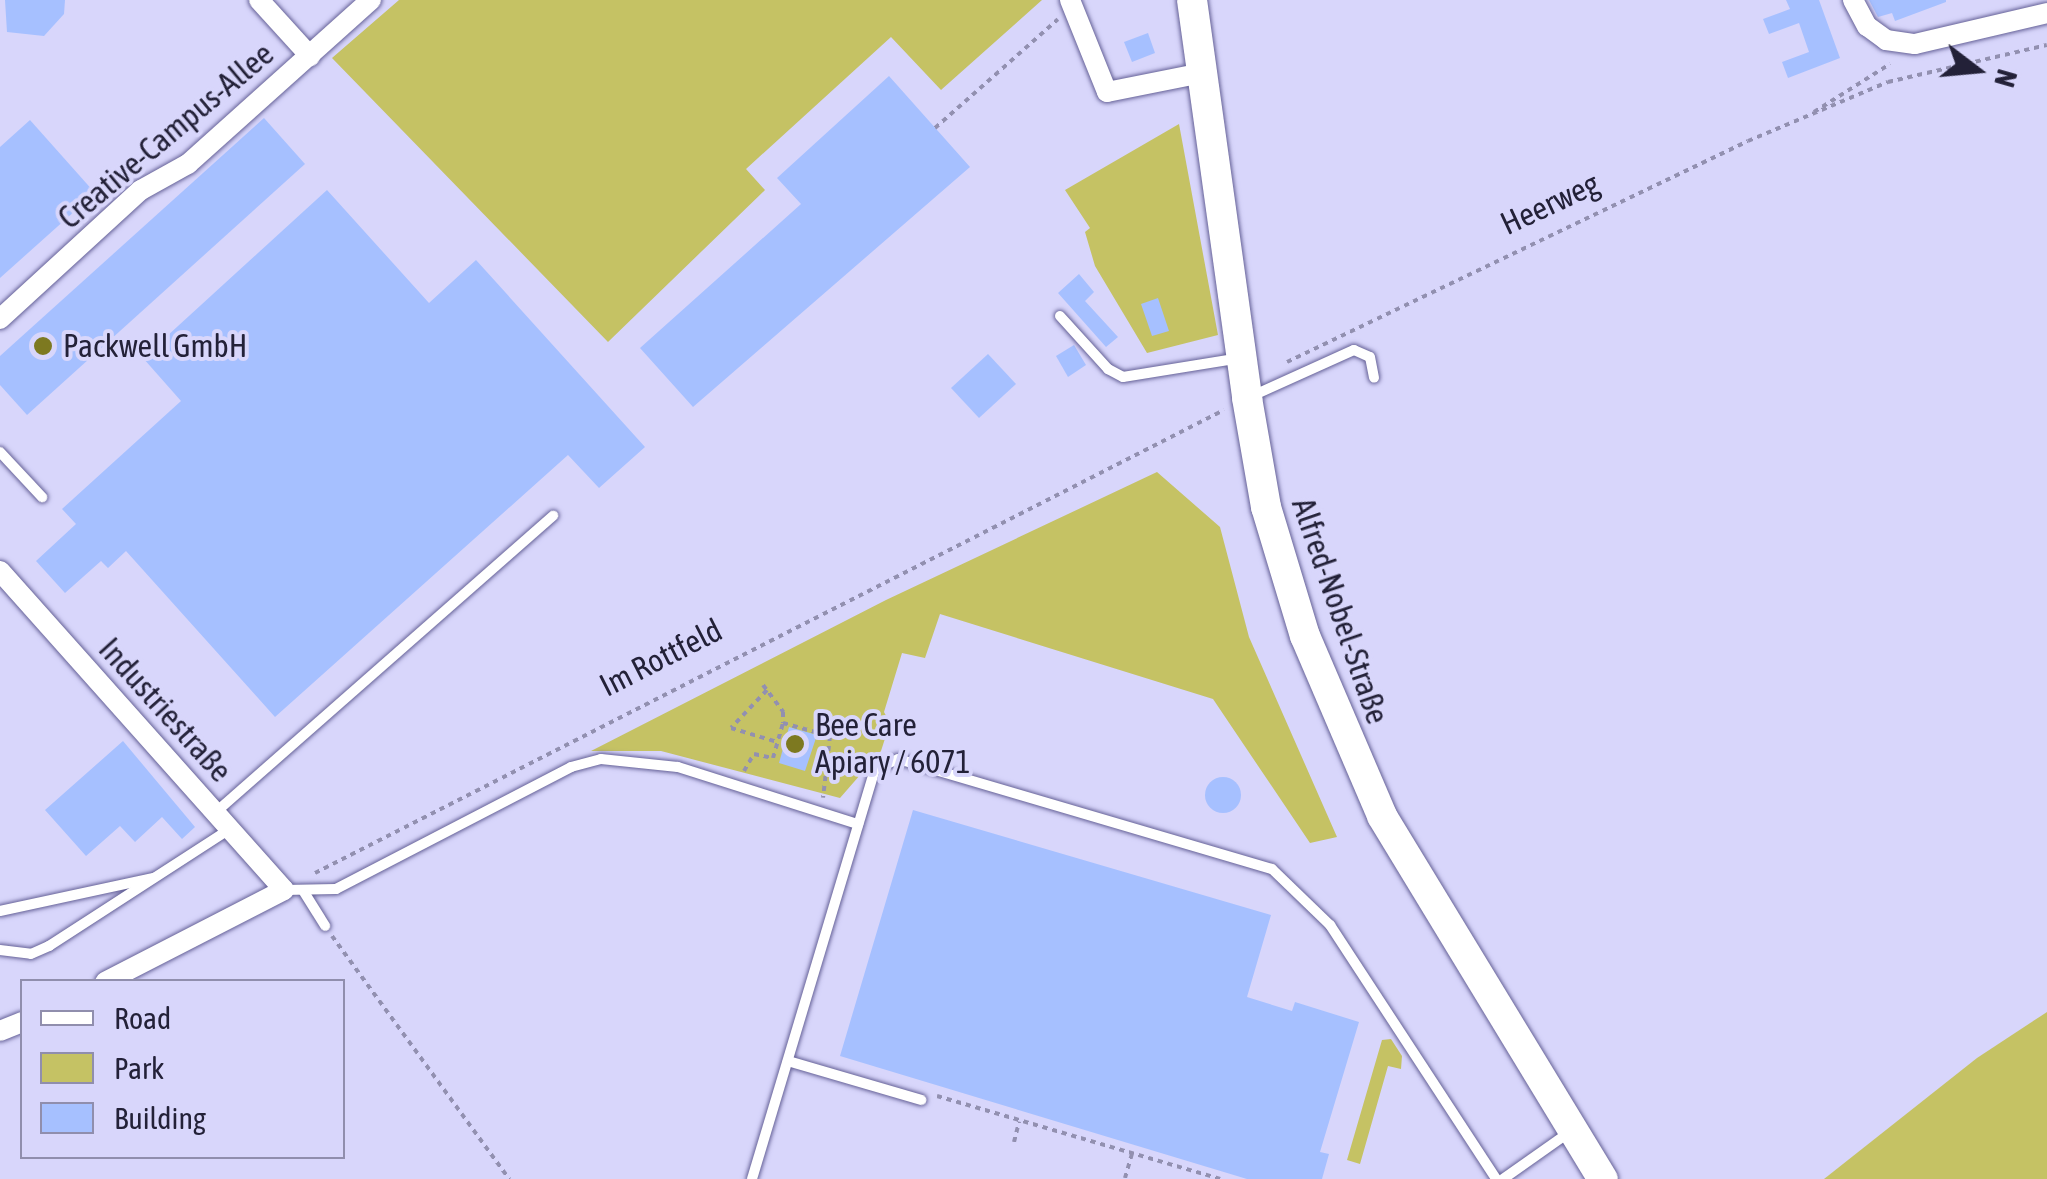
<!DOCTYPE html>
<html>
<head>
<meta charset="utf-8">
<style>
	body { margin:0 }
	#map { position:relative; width:2047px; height:1179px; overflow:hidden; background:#d8d6fb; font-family:"Asap Condensed",sans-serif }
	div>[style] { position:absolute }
	.green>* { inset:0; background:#c5c264 }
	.building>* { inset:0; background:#a6c0ff }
	.round { border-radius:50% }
	.path>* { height:4px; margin-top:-2px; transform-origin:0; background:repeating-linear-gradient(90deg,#9290b0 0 5px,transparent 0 10px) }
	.roads { filter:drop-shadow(0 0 2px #656197) drop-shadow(0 0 2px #656197) }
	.lane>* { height:10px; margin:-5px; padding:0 5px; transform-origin:5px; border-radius:5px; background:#fff }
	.street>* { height:20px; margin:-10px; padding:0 10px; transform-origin:10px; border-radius:10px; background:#fff }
	.secondary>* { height:30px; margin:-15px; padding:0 15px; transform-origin:15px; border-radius:15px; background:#fff }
	.dots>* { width:28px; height:28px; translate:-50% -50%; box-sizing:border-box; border:5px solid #d8d6fb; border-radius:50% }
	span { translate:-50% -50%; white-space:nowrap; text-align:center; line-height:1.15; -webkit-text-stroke:8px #d8d6fb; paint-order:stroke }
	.street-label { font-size:32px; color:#232138 }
	.poi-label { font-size:32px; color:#232138 }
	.left { translate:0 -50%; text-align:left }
	.legend { position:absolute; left:20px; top:979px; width:325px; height:180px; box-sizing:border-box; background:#d8d6fb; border:2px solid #908ead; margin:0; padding:12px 18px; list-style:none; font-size:30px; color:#232138 }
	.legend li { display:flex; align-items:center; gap:20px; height:50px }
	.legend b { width:50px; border:2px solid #908ead }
	.north { position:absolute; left:1927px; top:20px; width:100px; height:100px; -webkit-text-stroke:8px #d8d6fb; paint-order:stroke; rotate:106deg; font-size:28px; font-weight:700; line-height:40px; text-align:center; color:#232138 }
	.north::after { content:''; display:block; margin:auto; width:35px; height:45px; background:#232138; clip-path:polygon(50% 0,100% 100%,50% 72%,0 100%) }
</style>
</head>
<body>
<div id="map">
	<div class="green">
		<i style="clip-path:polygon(399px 0,1042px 0,941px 90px,891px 37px,746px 169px,765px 190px,608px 342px,332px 58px)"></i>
		<i style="clip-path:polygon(1179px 124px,1218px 335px,1147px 353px,1095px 266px,1085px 232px,1090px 228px,1065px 190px)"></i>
		<i style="clip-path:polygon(1157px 472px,1220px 527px,1249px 637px,1337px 837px,1310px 843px,1213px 699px,940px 614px,925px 658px,902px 653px,884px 712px,890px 723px,881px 751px,840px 798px,661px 751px,591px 751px,886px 600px)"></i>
		<i style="clip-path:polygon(2047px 1012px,2047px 1179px,1824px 1179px,1977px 1058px)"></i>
		<i style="clip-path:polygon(1391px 1039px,1402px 1056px,1401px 1069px,1388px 1066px,1360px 1164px,1347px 1160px,1382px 1040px)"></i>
	</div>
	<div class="building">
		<i style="clip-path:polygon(5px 0,65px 0,64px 14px,44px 36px,7px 32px)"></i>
		<i style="clip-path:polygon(1786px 0,1819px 0,1840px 58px,1788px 78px,1782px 62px,1809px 52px,1799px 23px,1769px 34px,1763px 19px,1790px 9px)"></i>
		<i style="clip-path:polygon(1869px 0,1946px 0,1946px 2px,1895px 21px,1892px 13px,1878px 17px)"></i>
		<i style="clip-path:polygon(1148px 33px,1155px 53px,1132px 62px,1124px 42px)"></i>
		<i style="clip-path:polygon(889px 76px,970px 167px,693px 407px,640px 348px,801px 204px,777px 178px)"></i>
		<i style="clip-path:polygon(264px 118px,305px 164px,27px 415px,0 385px,0 356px)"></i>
		<i style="clip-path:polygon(30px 120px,95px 193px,0 278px,0 147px)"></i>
		<i style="clip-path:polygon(327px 190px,429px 303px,476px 260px,645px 447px,599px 488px,568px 455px,275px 717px,126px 551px,108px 568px,101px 561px,65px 593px,36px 561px,76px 524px,62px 509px,181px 401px,143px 358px)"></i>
		<i style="clip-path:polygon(1079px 274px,1094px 292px,1085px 301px,1118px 337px,1106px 347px,1058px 293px)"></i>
		<i style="clip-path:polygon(1158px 298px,1169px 331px,1152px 336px,1141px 304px)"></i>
		<i style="clip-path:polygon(1074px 345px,1086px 365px,1068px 377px,1056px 356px)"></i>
		<i style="clip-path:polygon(988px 354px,1016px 384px,979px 418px,951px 388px)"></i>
		<i style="clip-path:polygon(789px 727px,817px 735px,805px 771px,779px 763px)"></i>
		<i style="clip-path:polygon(123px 741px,195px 827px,182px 839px,162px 817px,135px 842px,120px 826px,86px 856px,45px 810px)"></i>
		<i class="round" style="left:1205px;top:777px;width:36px;height:36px"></i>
		<i style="clip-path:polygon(913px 810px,1271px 915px,1247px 997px,1292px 1011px,1295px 1002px,1359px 1022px,1320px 1152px,1329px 1154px,1322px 1179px,1247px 1179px,840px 1056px)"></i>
	</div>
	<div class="path">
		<i style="left:1814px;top:112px;width:90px;rotate:-32.3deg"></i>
		<i style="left:935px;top:128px;width:164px;rotate:-41.5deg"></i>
		<i style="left:1287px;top:362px;width:511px;rotate:-25.61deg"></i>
		<i style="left:1748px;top:141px;width:152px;rotate:-22.9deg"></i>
		<i style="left:1888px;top:82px;width:163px;rotate:-13.1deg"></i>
		<i style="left:763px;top:685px;width:34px;rotate:53deg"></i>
		<i style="left:783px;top:712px;width:11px;rotate:90deg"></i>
		<i style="left:767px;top:690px;width:52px;rotate:133.5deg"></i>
		<i style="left:731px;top:728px;width:48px;rotate:16.9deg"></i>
		<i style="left:744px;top:771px;width:20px;rotate:-60deg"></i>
		<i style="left:754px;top:754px;width:19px;rotate:12deg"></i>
		<i style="left:773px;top:758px;width:36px;rotate:-74deg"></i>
		<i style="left:783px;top:723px;width:49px;rotate:15.5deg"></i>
		<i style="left:830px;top:736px;width:62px;rotate:96.4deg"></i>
		<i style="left:315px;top:873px;width:1020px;rotate:-26.99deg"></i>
		<i style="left:332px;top:936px;width:301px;rotate:53.9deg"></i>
		<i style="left:937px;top:1096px;width:295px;rotate:16.3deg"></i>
		<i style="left:1014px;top:1142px;width:21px;rotate:-76deg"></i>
		<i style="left:1125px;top:1178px;width:26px;rotate:-74deg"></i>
	</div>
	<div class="roads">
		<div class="lane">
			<i style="left:1060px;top:316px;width:72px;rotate:47.8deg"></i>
			<i style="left:1108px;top:369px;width:17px;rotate:28deg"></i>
			<i style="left:1123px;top:377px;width:119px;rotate:-9.2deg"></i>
			<i style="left:1252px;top:396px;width:112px;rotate:-24.3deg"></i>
			<i style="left:1354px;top:350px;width:17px;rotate:24deg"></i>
			<i style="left:1370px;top:357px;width:21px;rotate:79deg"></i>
			<i style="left:0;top:452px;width:62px;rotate:47deg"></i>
			<i style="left:216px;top:812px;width:449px;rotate:-41.3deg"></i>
			<i style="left:284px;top:890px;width:52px;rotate:-1.1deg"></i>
			<i style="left:336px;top:889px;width:265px;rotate:-27.4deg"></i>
			<i style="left:571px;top:767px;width:31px;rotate:-15deg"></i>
			<i style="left:601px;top:759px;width:77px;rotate:5.9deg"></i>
			<i style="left:678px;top:767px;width:189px;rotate:17.6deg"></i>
			<i style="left:304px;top:892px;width:40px;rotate:58deg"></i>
			<i style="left:0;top:911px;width:157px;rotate:-12.2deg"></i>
			<i style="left:0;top:950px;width:31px;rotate:7deg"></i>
			<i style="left:31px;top:954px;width:20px;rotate:-24deg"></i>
			<i style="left:49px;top:946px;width:216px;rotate:-32.9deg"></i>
			<i style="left:788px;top:1061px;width:139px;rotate:16.3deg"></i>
			<i style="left:752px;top:1179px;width:428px;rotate:-73.3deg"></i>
			<i style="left:875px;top:769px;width:25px;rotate:-23deg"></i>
			<i style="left:898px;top:759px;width:390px;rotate:16.4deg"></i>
			<i style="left:1272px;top:869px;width:81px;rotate:44deg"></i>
			<i style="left:1330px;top:925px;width:303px;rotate:56.8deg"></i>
			<i style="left:1503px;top:1179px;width:83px;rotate:-35.2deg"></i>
		</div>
		<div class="street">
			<i style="left:259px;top:0;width:76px;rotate:47.7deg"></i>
			<i style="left:1070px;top:0;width:99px;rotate:68.1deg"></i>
			<i style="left:1107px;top:92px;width:97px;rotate:-11.3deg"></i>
			<i style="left:1853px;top:0;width:30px;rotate:62deg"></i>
			<i style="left:1867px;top:26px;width:24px;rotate:36deg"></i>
			<i style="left:1886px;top:40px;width:29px;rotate:8deg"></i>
			<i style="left:1915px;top:44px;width:136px;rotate:-13.2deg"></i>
			<i style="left:0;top:319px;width:191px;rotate:-42.5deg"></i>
			<i style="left:141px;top:190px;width:54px;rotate:-29deg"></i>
			<i style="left:188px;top:164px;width:246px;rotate:-41.9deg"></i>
			<i style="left:0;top:571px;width:427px;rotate:48.3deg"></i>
			<i style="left:284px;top:890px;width:201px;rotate:152.8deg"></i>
			<i style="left:0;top:1031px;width:24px;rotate:-22deg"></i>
		</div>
		<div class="secondary">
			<i style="left:1192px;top:0;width:402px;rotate:82.1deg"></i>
			<i style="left:1247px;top:398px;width:111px;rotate:80.1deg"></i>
			<i style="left:1266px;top:507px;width:135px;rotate:73.2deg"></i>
			<i style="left:1305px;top:636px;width:196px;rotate:66.8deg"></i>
			<i style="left:1382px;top:816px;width:425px;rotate:58.7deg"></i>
		</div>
	</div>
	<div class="dots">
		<i style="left:43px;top:346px;background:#7d7920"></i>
		<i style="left:795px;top:744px;background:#7d7920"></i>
	</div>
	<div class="street-label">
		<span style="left:166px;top:136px;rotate:-40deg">Creative-Campus-Allee</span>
		<span style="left:1550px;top:204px;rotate:-25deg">Heerweg</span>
		<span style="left:1340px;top:611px;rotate:71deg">Alfred-Nobel-Straße</span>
		<span style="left:661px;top:658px;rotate:-27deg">Im Rottfeld</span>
		<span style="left:165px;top:710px;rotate:48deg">Industriestraße</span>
	</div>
	<div class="poi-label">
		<span class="left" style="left:63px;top:346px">Packwell GmbH</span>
		<span class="left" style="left:815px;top:744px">Bee Care<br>Apiary / 6071</span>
	</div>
	<ul class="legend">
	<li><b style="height:12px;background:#fff"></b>Road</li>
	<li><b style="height:28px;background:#c5c264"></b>Park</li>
	<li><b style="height:28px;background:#a6c0ff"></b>Building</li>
	</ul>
	<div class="north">N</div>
</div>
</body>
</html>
